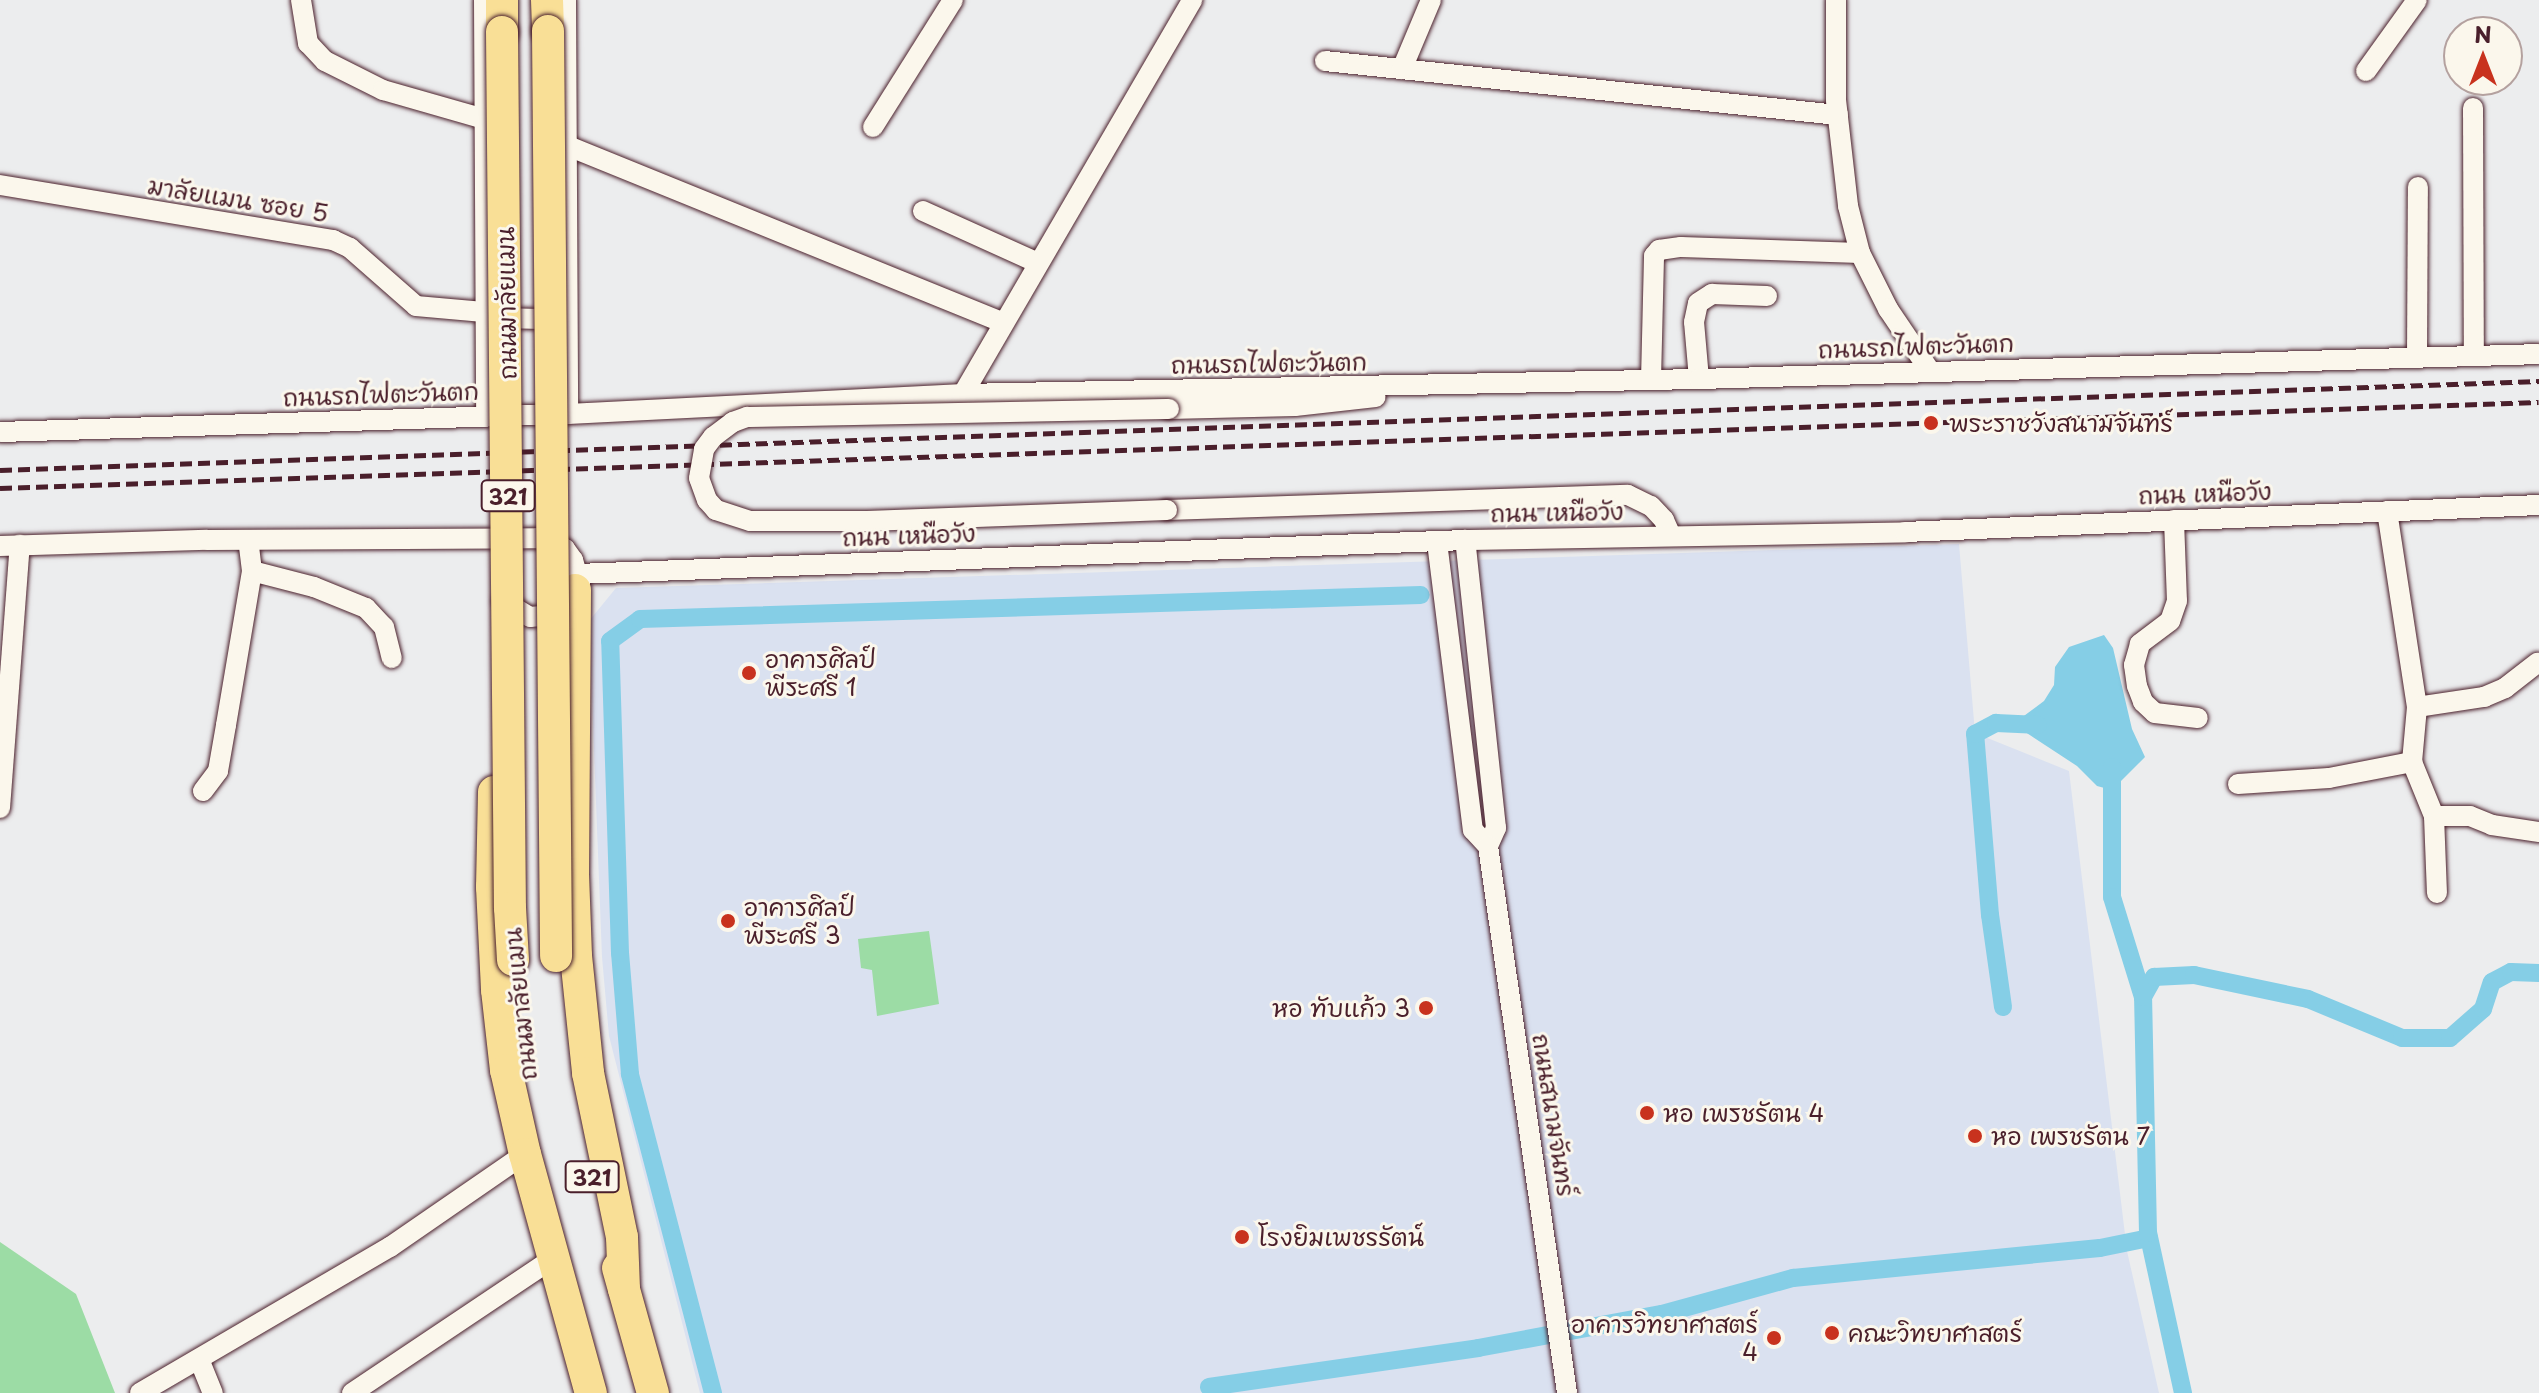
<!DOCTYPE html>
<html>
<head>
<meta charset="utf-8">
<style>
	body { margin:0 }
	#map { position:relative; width:2539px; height:1393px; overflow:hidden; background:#ecedee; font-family:"Playpen Sans","Playpen Sans Thai",sans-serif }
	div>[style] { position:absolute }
	.built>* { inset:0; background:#dae1f0 }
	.green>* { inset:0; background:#9cdca5 }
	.water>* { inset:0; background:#85cee6 }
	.canal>* { height:18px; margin:-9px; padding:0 9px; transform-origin:9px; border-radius:9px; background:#85cee6 }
	.roads { filter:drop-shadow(0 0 2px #4a1f2b) drop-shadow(0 0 2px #4a1f2b) }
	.minor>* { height:20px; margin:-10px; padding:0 10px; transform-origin:10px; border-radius:10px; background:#fbf7ec }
	.trunk>* { height:32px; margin:-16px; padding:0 16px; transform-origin:16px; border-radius:16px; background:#f9df96 }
	.rail>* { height:5px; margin-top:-2.5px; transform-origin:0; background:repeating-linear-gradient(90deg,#4a1f2b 0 12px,transparent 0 18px) }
	.bridges { filter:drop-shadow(0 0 2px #4a1f2b) drop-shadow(0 0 2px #4a1f2b) }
	.minor-bridge>* { height:20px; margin:-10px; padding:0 10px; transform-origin:10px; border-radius:10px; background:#fbf7ec }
	.trunk-bridge>* { height:32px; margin:-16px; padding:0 16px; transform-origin:16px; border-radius:16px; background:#f9df96 }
	.dots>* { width:22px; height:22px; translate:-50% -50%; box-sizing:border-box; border:4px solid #fbf7ec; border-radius:50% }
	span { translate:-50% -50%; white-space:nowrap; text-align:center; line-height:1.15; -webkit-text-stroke:6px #fbf7ec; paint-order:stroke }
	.shield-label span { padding:2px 6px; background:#fbf7ec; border:2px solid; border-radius:6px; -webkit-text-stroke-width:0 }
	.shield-label { font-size:22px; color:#4a1f2b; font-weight:700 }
	.street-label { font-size:24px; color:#4a1f2b }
	.poi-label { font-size:24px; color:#4a1f2b }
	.left { translate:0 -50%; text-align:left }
	.right { translate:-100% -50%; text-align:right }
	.north { position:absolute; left:2443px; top:16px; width:80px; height:80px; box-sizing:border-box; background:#fbf7ec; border:2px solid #b4a19f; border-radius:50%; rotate:0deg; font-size:22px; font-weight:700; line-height:32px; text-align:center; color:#4a1f2b }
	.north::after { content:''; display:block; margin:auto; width:28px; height:36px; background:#c8321e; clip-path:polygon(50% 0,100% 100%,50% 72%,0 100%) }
</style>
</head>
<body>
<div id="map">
	<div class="built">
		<i style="clip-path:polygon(1959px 544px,1975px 733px,2069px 771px,2127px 1251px,2159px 1393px,700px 1393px,609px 1036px,602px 957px,589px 621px,616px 588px)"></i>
	</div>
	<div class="green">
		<i style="clip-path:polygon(929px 931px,939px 1004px,877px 1016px,872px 970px,861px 968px,858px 939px)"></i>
		<i style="clip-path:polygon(0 1242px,76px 1294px,115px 1393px,0 1393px)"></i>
	</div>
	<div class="water">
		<i style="clip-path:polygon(2104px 635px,2113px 648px,2132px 729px,2145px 757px,2112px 790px,2097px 786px,2077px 766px,2013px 724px,2044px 701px,2054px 685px,2055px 667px,2069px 647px)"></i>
	</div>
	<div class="canal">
		<i style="left:2112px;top:767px;width:130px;rotate:90deg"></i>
		<i style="left:2112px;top:897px;width:105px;rotate:72.8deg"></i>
		<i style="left:2003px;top:1007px;width:93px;rotate:-98deg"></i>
		<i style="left:1990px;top:915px;width:182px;rotate:-94.7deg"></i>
		<i style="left:1975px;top:734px;width:24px;rotate:-28deg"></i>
		<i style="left:1996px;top:723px;width:42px;rotate:2.7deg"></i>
		<i style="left:1209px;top:1387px;width:272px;rotate:-8.2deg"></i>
		<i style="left:1478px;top:1348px;width:187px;rotate:-10.5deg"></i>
		<i style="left:1662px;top:1314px;width:136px;rotate:-15.4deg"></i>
		<i style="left:1793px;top:1278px;width:308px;rotate:-5.6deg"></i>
		<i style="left:2100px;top:1248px;width:50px;rotate:-11.5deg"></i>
		<i style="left:713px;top:1393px;width:330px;rotate:-104.6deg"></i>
		<i style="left:630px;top:1074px;width:121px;rotate:-94.7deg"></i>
		<i style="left:620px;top:953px;width:312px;rotate:-91.8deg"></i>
		<i style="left:610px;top:641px;width:37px;rotate:-36deg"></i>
		<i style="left:640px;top:619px;width:781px;rotate:-1.76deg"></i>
		<i style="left:2183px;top:1393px;width:164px;rotate:-102.3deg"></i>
		<i style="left:2148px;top:1233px;width:236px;rotate:-91.2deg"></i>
		<i style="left:2143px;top:997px;width:23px;rotate:-61deg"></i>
		<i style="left:2154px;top:977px;width:40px;rotate:-2.9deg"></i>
		<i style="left:2194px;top:975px;width:116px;rotate:11.9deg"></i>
		<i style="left:2308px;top:999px;width:102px;rotate:22.5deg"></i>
		<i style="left:2402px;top:1038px;width:48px"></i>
		<i style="left:2450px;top:1038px;width:44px;rotate:-41.3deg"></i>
		<i style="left:2483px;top:1009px;width:28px;rotate:-72deg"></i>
		<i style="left:2492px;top:982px;width:21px;rotate:-28deg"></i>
		<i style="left:2511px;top:972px;width:28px;rotate:2deg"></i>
	</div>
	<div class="roads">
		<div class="minor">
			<i style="left:301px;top:0;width:44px;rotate:80.8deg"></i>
			<i style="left:308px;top:43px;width:25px;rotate:47deg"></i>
			<i style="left:325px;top:61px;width:65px;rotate:26.6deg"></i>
			<i style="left:383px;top:90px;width:105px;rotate:16deg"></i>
			<i style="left:484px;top:0;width:417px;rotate:89.7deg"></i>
			<i style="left:566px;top:0;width:414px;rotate:89.7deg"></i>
			<i style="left:1836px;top:0;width:100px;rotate:90deg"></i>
			<i style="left:1836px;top:100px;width:107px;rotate:83.5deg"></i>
			<i style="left:1848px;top:206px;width:49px;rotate:75.7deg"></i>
			<i style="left:1860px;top:253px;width:63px;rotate:63.4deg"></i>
			<i style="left:1888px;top:309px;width:75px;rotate:55.9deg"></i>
			<i style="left:1325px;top:61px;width:516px;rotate:6.01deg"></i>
			<i style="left:1402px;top:69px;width:75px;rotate:-67.2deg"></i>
			<i style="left:2366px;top:71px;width:87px;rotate:-54.3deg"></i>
			<i style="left:2473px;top:108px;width:248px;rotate:89.8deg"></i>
			<i style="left:873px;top:127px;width:150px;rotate:-57.8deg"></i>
			<i style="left:568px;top:146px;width:470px;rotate:22.1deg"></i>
			<i style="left:0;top:185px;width:338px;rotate:9.4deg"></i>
			<i style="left:333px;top:240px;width:19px;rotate:25deg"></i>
			<i style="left:350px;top:248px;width:88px;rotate:41.3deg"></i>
			<i style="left:416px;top:306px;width:68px;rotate:5deg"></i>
			<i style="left:923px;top:211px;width:126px;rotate:24.3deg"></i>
			<i style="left:494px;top:323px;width:9px;rotate:-36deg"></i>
			<i style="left:501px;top:318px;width:40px;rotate:1.4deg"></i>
			<i style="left:541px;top:319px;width:19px;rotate:28deg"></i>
			<i style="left:2417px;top:358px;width:171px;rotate:-89.7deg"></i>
			<i style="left:1699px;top:379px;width:57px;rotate:-95deg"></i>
			<i style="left:1694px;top:322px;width:19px;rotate:-78deg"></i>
			<i style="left:1698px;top:303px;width:17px;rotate:-33deg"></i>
			<i style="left:1712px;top:294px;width:55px;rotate:2.1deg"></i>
			<i style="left:1651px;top:380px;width:124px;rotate:-88.6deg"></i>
			<i style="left:1654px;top:256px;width:8px;rotate:-50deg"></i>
			<i style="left:1659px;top:250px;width:22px;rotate:-8deg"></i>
			<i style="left:1681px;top:247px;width:179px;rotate:1.9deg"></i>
			<i style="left:963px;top:394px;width:456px;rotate:-59.8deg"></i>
			<i style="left:1169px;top:409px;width:126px;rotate:-1.4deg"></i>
			<i style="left:1295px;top:406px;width:81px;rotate:-6.3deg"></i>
			<i style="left:0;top:432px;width:568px;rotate:-1.82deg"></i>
			<i style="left:568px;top:414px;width:396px;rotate:-2.9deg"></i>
			<i style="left:963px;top:394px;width:736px;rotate:-1.17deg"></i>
			<i style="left:1699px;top:379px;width:840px;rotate:-1.7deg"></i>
			<i style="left:1167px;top:510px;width:461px;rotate:-1.9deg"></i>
			<i style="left:1628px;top:495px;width:25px;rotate:26deg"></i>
			<i style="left:1651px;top:506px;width:19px;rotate:47deg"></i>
			<i style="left:1664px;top:520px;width:17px;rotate:66deg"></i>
			<i style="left:2387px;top:511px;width:198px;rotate:81.3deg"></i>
			<i style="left:2417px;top:707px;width:55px;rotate:95.2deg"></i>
			<i style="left:2412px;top:762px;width:58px;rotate:67.8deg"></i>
			<i style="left:2434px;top:816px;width:77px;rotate:87.8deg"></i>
			<i style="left:2174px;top:520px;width:81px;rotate:87.9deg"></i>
			<i style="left:2177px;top:601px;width:21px;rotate:109deg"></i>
			<i style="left:2170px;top:621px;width:38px;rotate:143deg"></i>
			<i style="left:2140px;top:644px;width:22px;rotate:106deg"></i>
			<i style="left:2134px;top:665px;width:21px;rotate:82deg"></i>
			<i style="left:2137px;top:686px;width:17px;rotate:69deg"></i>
			<i style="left:2143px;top:702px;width:16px;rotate:43deg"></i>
			<i style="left:2155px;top:713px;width:43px;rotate:6.6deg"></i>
			<i style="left:1437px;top:542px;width:290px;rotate:82.9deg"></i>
			<i style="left:1473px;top:830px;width:22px;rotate:47deg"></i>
			<i style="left:1488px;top:846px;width:20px;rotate:-66deg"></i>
			<i style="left:1496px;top:828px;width:290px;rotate:-96.1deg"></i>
			<i style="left:0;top:546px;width:207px;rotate:-1.7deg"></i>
			<i style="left:207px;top:540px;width:331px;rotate:-0.3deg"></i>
			<i style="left:538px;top:538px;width:29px;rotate:22deg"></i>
			<i style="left:565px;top:549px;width:14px;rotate:54deg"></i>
			<i style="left:573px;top:560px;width:15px;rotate:74deg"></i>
			<i style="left:577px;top:574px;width:16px;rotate:97deg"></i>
			<i style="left:575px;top:590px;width:12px;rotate:114deg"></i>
			<i style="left:570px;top:601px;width:23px;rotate:142deg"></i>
			<i style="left:552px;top:615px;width:22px;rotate:175deg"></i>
			<i style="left:530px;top:617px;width:31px;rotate:-149deg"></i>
			<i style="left:252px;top:571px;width:64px;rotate:14.5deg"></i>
			<i style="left:314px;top:587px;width:56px;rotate:22deg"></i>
			<i style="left:366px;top:608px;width:26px;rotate:47deg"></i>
			<i style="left:384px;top:627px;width:32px;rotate:76deg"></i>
			<i style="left:577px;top:574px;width:889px;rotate:-2.19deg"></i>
			<i style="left:1465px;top:540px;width:440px;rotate:-1deg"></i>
			<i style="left:1905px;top:532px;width:635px;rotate:-2.44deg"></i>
			<i style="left:2417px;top:707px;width:68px;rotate:-8.5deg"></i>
			<i style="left:2484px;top:697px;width:23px;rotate:-23deg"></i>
			<i style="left:2505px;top:688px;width:41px;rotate:-38deg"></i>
			<i style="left:2238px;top:784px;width:91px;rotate:-3.8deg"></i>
			<i style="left:2329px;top:778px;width:85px;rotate:-10.9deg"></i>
			<i style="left:203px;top:791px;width:25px;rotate:-53deg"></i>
			<i style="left:218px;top:771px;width:47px;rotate:-80.1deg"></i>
			<i style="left:226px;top:725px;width:156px;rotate:-80.4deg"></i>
			<i style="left:252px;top:571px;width:31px;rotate:-97deg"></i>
			<i style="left:0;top:808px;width:264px;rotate:-85.7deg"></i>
			<i style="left:2434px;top:816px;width:36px"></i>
			<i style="left:2470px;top:816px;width:24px;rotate:22deg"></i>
			<i style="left:2492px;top:825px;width:48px;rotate:8.5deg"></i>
			<i style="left:1488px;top:846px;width:553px;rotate:81.78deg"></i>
			<i style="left:199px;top:1359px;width:37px;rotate:68deg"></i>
			<i style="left:140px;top:1393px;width:290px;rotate:-30.3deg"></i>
			<i style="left:390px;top:1247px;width:164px;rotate:-34.6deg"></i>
			<i style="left:352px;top:1393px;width:244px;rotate:-33.8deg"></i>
		</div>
		<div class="trunk">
			<i style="left:502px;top:0;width:32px;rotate:90deg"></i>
			<i style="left:547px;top:0;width:31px;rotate:88deg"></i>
			<i style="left:575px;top:590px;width:284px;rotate:90.4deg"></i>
			<i style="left:573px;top:874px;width:82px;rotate:87.9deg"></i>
			<i style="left:576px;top:956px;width:118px;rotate:84.1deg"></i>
			<i style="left:588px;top:1073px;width:167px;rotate:78.3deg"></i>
			<i style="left:622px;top:1237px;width:52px;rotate:87.8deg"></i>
			<i style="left:494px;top:792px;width:95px;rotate:91.2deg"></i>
			<i style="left:492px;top:887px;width:103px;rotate:87.2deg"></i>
			<i style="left:497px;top:990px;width:81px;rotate:83.6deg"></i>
			<i style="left:506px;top:1070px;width:86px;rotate:77.3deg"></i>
			<i style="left:525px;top:1154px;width:248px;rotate:74.6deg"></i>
			<i style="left:618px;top:1268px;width:130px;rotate:74.4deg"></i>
		</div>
	</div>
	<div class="rail">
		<i style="left:0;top:470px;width:2541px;rotate:-2.01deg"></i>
		<i style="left:0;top:488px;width:2540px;rotate:-1.94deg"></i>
	</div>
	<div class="bridges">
		<div class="minor-bridge">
			<i style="left:1167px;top:510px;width:300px;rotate:177.9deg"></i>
			<i style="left:867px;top:521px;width:117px;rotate:180deg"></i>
			<i style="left:750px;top:521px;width:36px;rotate:-162deg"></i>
			<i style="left:716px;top:510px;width:13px;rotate:-132deg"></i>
			<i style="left:707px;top:500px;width:23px;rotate:-110deg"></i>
			<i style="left:699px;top:478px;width:29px;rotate:-80deg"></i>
			<i style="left:704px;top:449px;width:15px;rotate:-53deg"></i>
			<i style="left:713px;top:437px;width:25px;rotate:-37deg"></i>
			<i style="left:733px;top:422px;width:15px;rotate:-20deg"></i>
			<i style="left:747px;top:417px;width:422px;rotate:-1.1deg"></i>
		</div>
		<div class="trunk-bridge">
			<i style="left:548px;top:31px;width:925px;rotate:89.5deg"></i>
			<i style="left:502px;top:32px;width:876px;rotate:89.48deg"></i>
			<i style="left:510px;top:908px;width:52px;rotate:86.7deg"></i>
		</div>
	</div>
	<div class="dots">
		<i style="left:1931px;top:423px;background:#c8321e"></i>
		<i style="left:749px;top:673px;background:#c8321e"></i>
		<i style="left:728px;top:921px;background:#c8321e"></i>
		<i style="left:1426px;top:1008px;background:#c8321e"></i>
		<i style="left:1647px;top:1113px;background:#c8321e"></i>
		<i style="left:1975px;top:1136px;background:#c8321e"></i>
		<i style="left:1242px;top:1237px;background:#c8321e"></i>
		<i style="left:1832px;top:1333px;background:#c8321e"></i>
		<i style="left:1774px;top:1338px;background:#c8321e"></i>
	</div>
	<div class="shield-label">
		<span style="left:508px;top:496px">321</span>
		<span style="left:592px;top:1177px">321</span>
	</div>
	<div class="street-label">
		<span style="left:238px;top:199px;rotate:9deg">มาลัยแมน ซอย 5</span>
		<span style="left:506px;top:303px;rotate:-91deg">ถนนมาลัยแมน</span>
		<span style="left:1916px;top:346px;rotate:-2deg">ถนนรถไฟตะวันตก</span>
		<span style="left:1269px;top:363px;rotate:-1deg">ถนนรถไฟตะวันตก</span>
		<span style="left:381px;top:394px;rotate:-2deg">ถนนรถไฟตะวันตก</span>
		<span style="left:2205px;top:493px;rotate:-2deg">ถนน เหนือวัง</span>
		<span style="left:1557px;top:512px;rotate:-1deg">ถนน เหนือวัง</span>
		<span style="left:909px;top:535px;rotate:-2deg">ถนน เหนือวัง</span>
		<span style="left:520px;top:1004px;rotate:-96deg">ถนนมาลัยแมน</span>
		<span style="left:1554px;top:1115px;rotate:81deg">ถนนสนามจันทร์</span>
	</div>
	<div class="poi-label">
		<span class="left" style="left:1949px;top:423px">พระราชวังสนามจันทร์</span>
		<span class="left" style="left:765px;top:673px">อาคารศิลป์<br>พีระศรี 1</span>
		<span class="left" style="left:744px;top:921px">อาคารศิลป์<br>พีระศรี 3</span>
		<span class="right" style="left:1410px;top:1008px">หอ ทับแก้ว 3</span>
		<span class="left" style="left:1663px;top:1113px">หอ เพรชรัตน 4</span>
		<span class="left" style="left:1991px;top:1136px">หอ เพรชรัตน 7</span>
		<span class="left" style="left:1258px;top:1237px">โรงยิมเพชรรัตน์</span>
		<span class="right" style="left:1758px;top:1338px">อาคารวิทยาศาสตร์<br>4</span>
		<span class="left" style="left:1848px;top:1333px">คณะวิทยาศาสตร์</span>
	</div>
	<div class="north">N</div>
</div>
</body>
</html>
